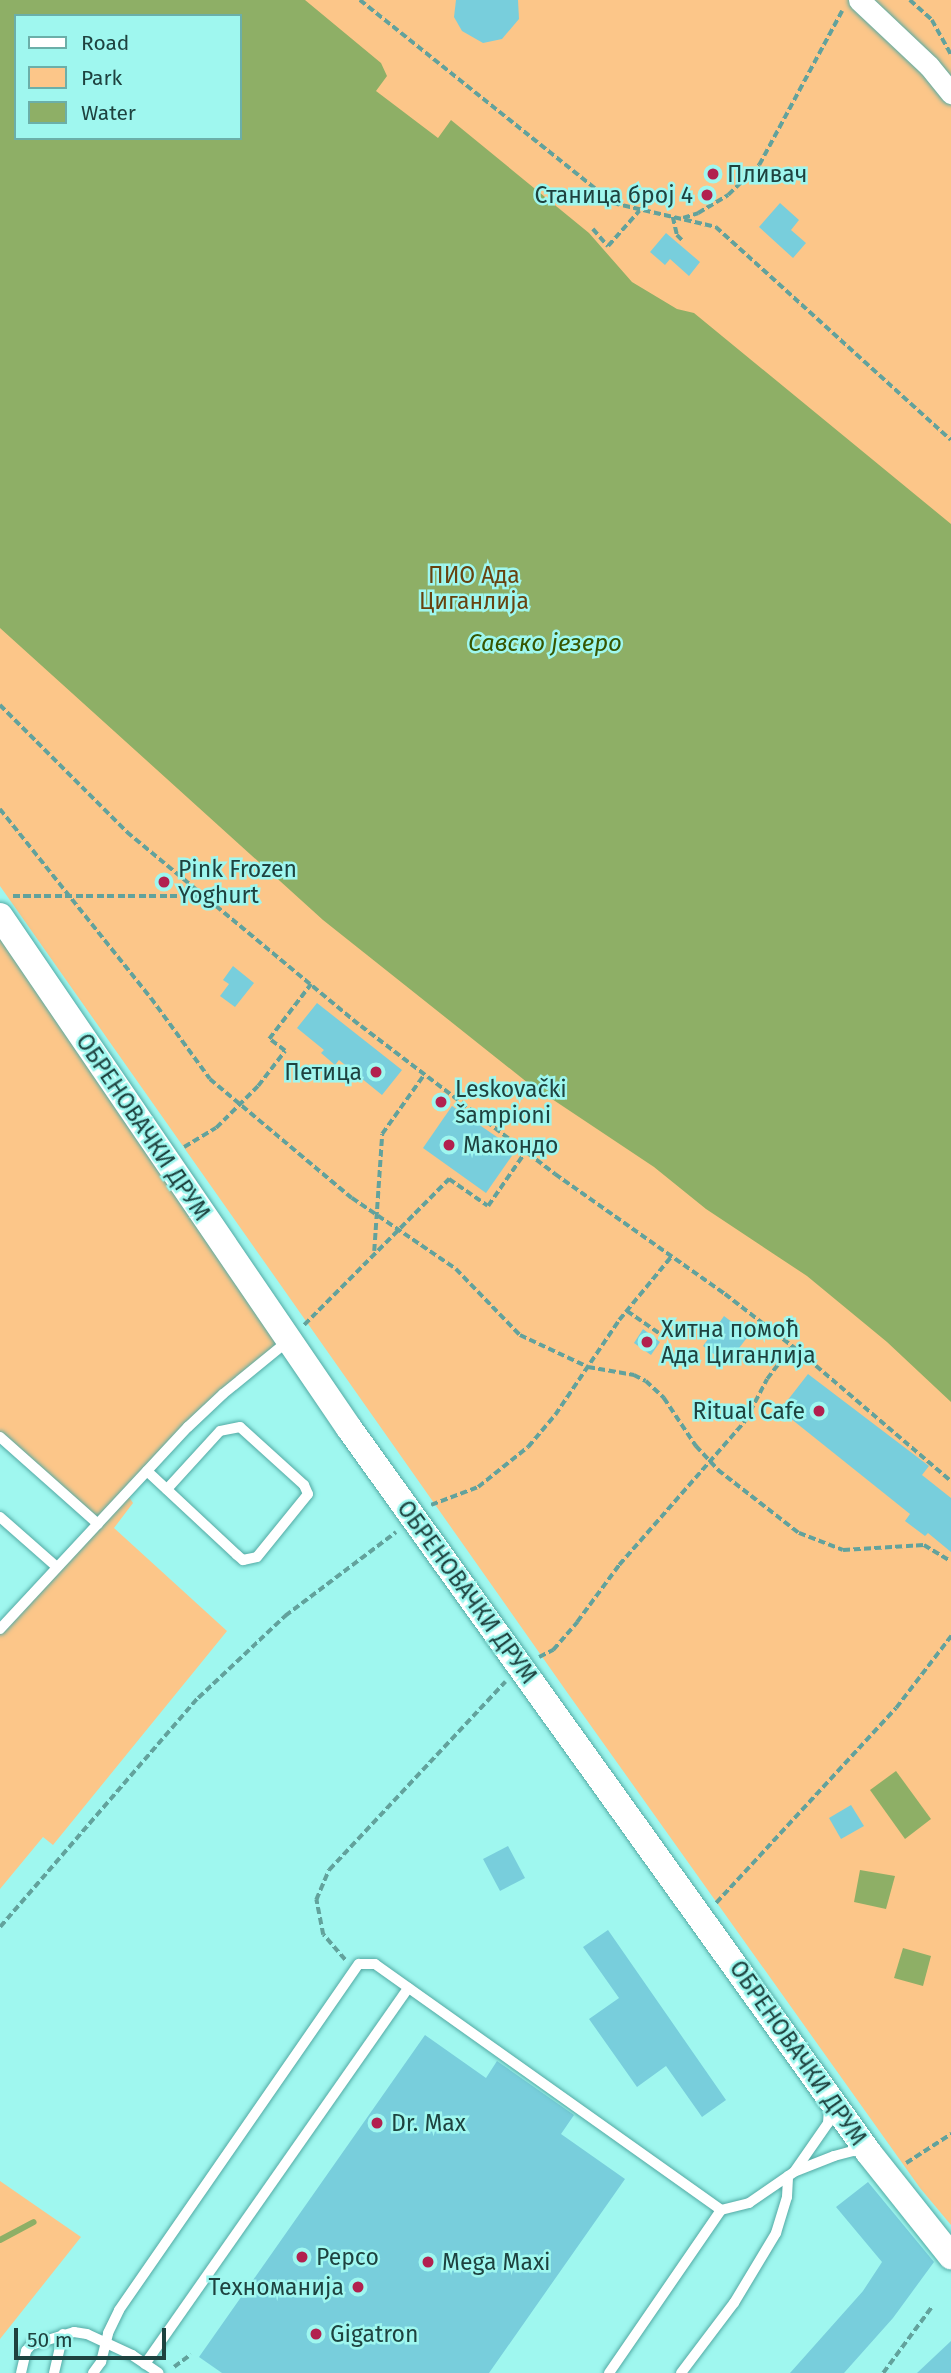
<!DOCTYPE html>
<html>
<head>
<meta charset="utf-8">
<style>
	body { margin:0 }
	#map { position:relative; width:951px; height:2373px; overflow:hidden; background:#9ff7ef; font-family:"Fira Sans",sans-serif }
	div>[style] { position:absolute }
	.green>* { inset:0; background:#fcc689 }
	.water>* { inset:0; background:#8eaf66 }
	.stream>* { height:6px; margin:-3px; padding:0 3px; transform-origin:3px; border-radius:3px; background:#8eaf66 }
	.building>* { inset:0; background:#78cedc }
	.path>* { height:3.5px; margin-top:-1.75px; transform-origin:0; background:repeating-linear-gradient(90deg,#62a29c 0 7px,transparent 0 10.5px) }
	.roads { filter:drop-shadow(0 0 2px #53aaa4) drop-shadow(0 0 2px #53aaa4) }
	.service>* { height:10px; margin:-5px; padding:0 5px; transform-origin:5px; border-radius:5px; background:#fff }
	.minor>* { height:21px; margin:-10.5px; padding:0 10.5px; transform-origin:10.5px; border-radius:10.5px; background:#fff }
	.tertiary>* { height:26px; margin:-13px; padding:0 13px; transform-origin:13px; border-radius:13px; background:#fff }
	.dots>* { width:19px; height:19px; translate:-50% -50%; box-sizing:border-box; border:4px solid #9ff7ef; border-radius:50% }
	span { translate:-50% -50%; white-space:nowrap; text-align:center; line-height:1.15; -webkit-text-stroke:5px #9ff7ef; paint-order:stroke }
	.poi-label { font-size:23px; color:#1e423f }
	.left { translate:0 -50%; text-align:left }
	.right { translate:-100% -50%; text-align:right }
	.park-label { font-size:23px; color:#68420f }
	.street-label { font-size:23px; color:#1e423f }
	.water-label { font-size:24px; color:#375500; font-style:italic }
	.legend { position:absolute; left:14px; top:14px; width:228px; height:126px; box-sizing:border-box; background:#9ff7ef; border:2px solid #6bafa9; margin:0; padding:9px 12px; list-style:none; font-size:21px; color:#1e423f }
	.legend li { display:flex; align-items:center; gap:14px; height:35px }
	.legend b { width:35px; border:2px solid #6bafa9 }
	.scale { position:absolute; left:14px; top:2328px; width:152px; height:32px; box-sizing:border-box; border:4px solid #1e423f; border-top:0; padding-left:9px; font-size:21px; line-height:24px; white-space:nowrap; color:#1e423f; -webkit-text-stroke:5px #9ff7ef; paint-order:stroke }
</style>
</head>
<body>
<div id="map">
	<div class="green">
		<i style="clip-path:polygon(evenodd,0 0,951px 0,951px 2225px,920px 2188px,569px 1695px,0 886px,0 0,16px 16px,240px 16px,240px 138px,16px 138px,16px 16px)"></i>
		<i style="clip-path:polygon(0 916px,288px 1341px,223px 1394px,127px 1494px,133px 1503px,114px 1528px,227px 1631px,53px 1845px,43px 1837px,0 1889px,0 1629px,97px 1524px,0 1437px)"></i>
		<i style="clip-path:polygon(0 2181px,81px 2237px,0 2339px)"></i>
	</div>
	<div class="water">
		<i style="clip-path:polygon(evenodd,0 0,305px 0,381px 63px,387px 76px,376px 91px,438px 138px,451px 120px,589px 233px,632px 282px,677px 309px,694px 313px,951px 524px,951px 1402px,887px 1342px,807px 1276px,706px 1209px,654px 1167px,528px 1083px,323px 920px,0 628px,0 0,16px 16px,240px 16px,240px 138px,16px 138px,16px 16px)"></i>
		<i style="clip-path:polygon(896px 1771px,931px 1819px,905px 1839px,870px 1790px)"></i>
		<i style="clip-path:polygon(860px 1870px,895px 1876px,886px 1909px,854px 1902px)"></i>
		<i style="clip-path:polygon(903px 1948px,931px 1956px,923px 1986px,894px 1978px)"></i>
	</div>
	<div class="stream">
		<i style="left:0;top:2240px;width:38px;rotate:-28deg"></i>
	</div>
	<div class="building">
		<i style="clip-path:polygon(456px 0,518px 0,519px 19px,502px 39px,483px 43px,462px 31px,454px 17px)"></i>
		<i style="clip-path:polygon(780px 203px,799px 220px,791px 230px,806px 243px,793px 258px,759px 227px)"></i>
		<i style="clip-path:polygon(666px 233px,700px 262px,689px 276px,670px 259px,665px 265px,650px 252px)"></i>
		<i style="clip-path:polygon(233px 966px,254px 983px,235px 1007px,220px 996px,229px 984px,223px 980px)"></i>
		<i style="clip-path:polygon(317px 1003px,402px 1070px,382px 1095px,339px 1060px,335px 1065px,321px 1053px,324px 1050px,297px 1028px)"></i>
		<i style="clip-path:polygon(452px 1106px,516px 1150px,486px 1193px,423px 1148px)"></i>
		<i style="clip-path:polygon(724px 1316px,749px 1335px,727px 1364px,703px 1346px)"></i>
		<i style="clip-path:polygon(643px 1329px,660px 1342px,651px 1355px,634px 1343px)"></i>
		<i style="clip-path:polygon(808px 1374px,929px 1466px,922px 1475px,951px 1498px,951px 1552px,928px 1533px,925px 1536px,905px 1521px,910px 1514px,780px 1410px)"></i>
		<i style="clip-path:polygon(851px 1805px,864px 1826px,841px 1839px,829px 1818px)"></i>
		<i style="clip-path:polygon(508px 1846px,525px 1878px,500px 1891px,483px 1859px)"></i>
		<i style="clip-path:polygon(608px 1930px,726px 2100px,702px 2117px,666px 2066px,637px 2087px,589px 2019px,619px 1998px,583px 1947px)"></i>
		<i style="clip-path:polygon(425px 2035px,486px 2078px,497px 2061px,574px 2115px,561px 2134px,625px 2179px,489px 2373px,222px 2373px,199px 2357px)"></i>
		<i style="clip-path:polygon(868px 2182px,934px 2262px,893px 2318px,844px 2373px,790px 2373px,863px 2291px,882px 2262px,836px 2207px)"></i>
		<i style="clip-path:polygon(951px 2341px,951px 2373px,917px 2373px)"></i>
	</div>
	<div class="path">
		<i style="left:360px;top:0;width:324px;rotate:38.7deg"></i>
		<i style="left:613px;top:203px;width:106px;rotate:13.1deg"></i>
		<i style="left:716px;top:227px;width:317px;rotate:42.2deg"></i>
		<i style="left:910px;top:0;width:30px;rotate:42deg"></i>
		<i style="left:932px;top:20px;width:39px;rotate:61deg"></i>
		<i style="left:673px;top:217px;width:18px;rotate:77deg"></i>
		<i style="left:677px;top:235px;width:7px;rotate:45deg"></i>
		<i style="left:683px;top:218px;width:16px;rotate:-18deg"></i>
		<i style="left:698px;top:213px;width:35px;rotate:-31deg"></i>
		<i style="left:728px;top:195px;width:43px;rotate:-44.1deg"></i>
		<i style="left:759px;top:165px;width:175px;rotate:-61.7deg"></i>
		<i style="left:593px;top:229px;width:23px;rotate:49deg"></i>
		<i style="left:608px;top:246px;width:47px;rotate:-48.5deg"></i>
		<i style="left:0;top:705px;width:180px;rotate:45deg"></i>
		<i style="left:127px;top:832px;width:304px;rotate:39.7deg"></i>
		<i style="left:361px;top:1026px;width:244px;rotate:37.3deg"></i>
		<i style="left:555px;top:1174px;width:208px;rotate:35.2deg"></i>
		<i style="left:725px;top:1294px;width:95px;rotate:37.7deg"></i>
		<i style="left:800px;top:1352px;width:199px;rotate:40.5deg"></i>
		<i style="left:0;top:809px;width:242px;rotate:51.4deg"></i>
		<i style="left:151px;top:998px;width:100px;rotate:53.9deg"></i>
		<i style="left:210px;top:1079px;width:185px;rotate:40deg"></i>
		<i style="left:352px;top:1198px;width:126px;rotate:34.3deg"></i>
		<i style="left:456px;top:1269px;width:92px;rotate:45.9deg"></i>
		<i style="left:520px;top:1335px;width:75px;rotate:25.2deg"></i>
		<i style="left:588px;top:1367px;width:47px;rotate:9.9deg"></i>
		<i style="left:634px;top:1375px;width:13px;rotate:27deg"></i>
		<i style="left:646px;top:1381px;width:25px;rotate:43deg"></i>
		<i style="left:664px;top:1398px;width:58px;rotate:56.3deg"></i>
		<i style="left:696px;top:1446px;width:33px;rotate:47deg"></i>
		<i style="left:718px;top:1470px;width:103px;rotate:37.9deg"></i>
		<i style="left:799px;top:1533px;width:47px;rotate:21.1deg"></i>
		<i style="left:843px;top:1550px;width:81px;rotate:-3.5deg"></i>
		<i style="left:924px;top:1545px;width:31px;rotate:31deg"></i>
		<i style="left:13px;top:896px;width:191px"></i>
		<i style="left:184px;top:1147px;width:37px;rotate:-31deg"></i>
		<i style="left:216px;top:1128px;width:59px;rotate:-45deg"></i>
		<i style="left:258px;top:1086px;width:44px;rotate:-52.4deg"></i>
		<i style="left:285px;top:1051px;width:20px;rotate:-143deg"></i>
		<i style="left:269px;top:1039px;width:69px;rotate:-52.6deg"></i>
		<i style="left:374px;top:1251px;width:117px;rotate:-86.1deg"></i>
		<i style="left:382px;top:1134px;width:72px;rotate:-54.6deg"></i>
		<i style="left:627px;top:1311px;width:47px;rotate:34.7deg"></i>
		<i style="left:304px;top:1325px;width:206px;rotate:-45.2deg"></i>
		<i style="left:449px;top:1179px;width:47px;rotate:34.7deg"></i>
		<i style="left:488px;top:1206px;width:67px;rotate:-55.4deg"></i>
		<i style="left:431px;top:1505px;width:50px;rotate:-21deg"></i>
		<i style="left:478px;top:1487px;width:64px;rotate:-38.7deg"></i>
		<i style="left:528px;top:1447px;width:42px;rotate:-49.8deg"></i>
		<i style="left:555px;top:1415px;width:115px;rotate:-56deg"></i>
		<i style="left:619px;top:1320px;width:82px;rotate:-50.5deg"></i>
		<i style="left:539px;top:1657px;width:16px;rotate:-27deg"></i>
		<i style="left:553px;top:1650px;width:37px;rotate:-49deg"></i>
		<i style="left:577px;top:1622px;width:71px;rotate:-53.6deg"></i>
		<i style="left:619px;top:1565px;width:191px;rotate:-48.8deg"></i>
		<i style="left:745px;top:1421px;width:47px;rotate:-62.4deg"></i>
		<i style="left:767px;top:1379px;width:41px;rotate:-52.9deg"></i>
		<i style="left:716px;top:1903px;width:265px;rotate:-47.3deg"></i>
		<i style="left:896px;top:1708px;width:91px;rotate:-52.6deg"></i>
		<i style="left:0;top:1927px;width:303px;rotate:-49.2deg"></i>
		<i style="left:198px;top:1698px;width:120px;rotate:-43.3deg"></i>
		<i style="left:285px;top:1616px;width:139px;rotate:-37.1deg"></i>
		<i style="left:345px;top:1960px;width:33px;rotate:-131deg"></i>
		<i style="left:323px;top:1935px;width:36px;rotate:-101deg"></i>
		<i style="left:316px;top:1900px;width:33px;rotate:-67deg"></i>
		<i style="left:329px;top:1870px;width:258px;rotate:-46.9deg"></i>
		<i style="left:906px;top:2163px;width:54px;rotate:-32.8deg"></i>
		<i style="left:174px;top:2367px;width:21px;rotate:-37deg"></i>
		<i style="left:883px;top:2373px;width:81px;rotate:-53.6deg"></i>
	</div>
	<div class="roads">
		<div class="service">
			<i style="left:0;top:1437px;width:131px;rotate:41.6deg"></i>
			<i style="left:147px;top:1471px;width:123px;rotate:43deg"></i>
			<i style="left:237px;top:1555px;width:8px;rotate:40deg"></i>
			<i style="left:243px;top:1560px;width:14px;rotate:-12deg"></i>
			<i style="left:257px;top:1557px;width:81px;rotate:-51deg"></i>
			<i style="left:308px;top:1494px;width:10px;rotate:-114deg"></i>
			<i style="left:304px;top:1485px;width:86px;rotate:-137.8deg"></i>
			<i style="left:240px;top:1427px;width:20px;rotate:169deg"></i>
			<i style="left:220px;top:1431px;width:79px;rotate:132.4deg"></i>
			<i style="left:0;top:1517px;width:76px;rotate:41.3deg"></i>
			<i style="left:0;top:1629px;width:276px;rotate:-47.1deg"></i>
			<i style="left:188px;top:1427px;width:48px;rotate:-43.3deg"></i>
			<i style="left:223px;top:1394px;width:84px;rotate:-39.2deg"></i>
			<i style="left:796px;top:2171px;width:41px;rotate:-21.5deg"></i>
			<i style="left:834px;top:2156px;width:20px;rotate:-15deg"></i>
			<i style="left:853px;top:2151px;width:11px;rotate:5deg"></i>
			<i style="left:145px;top:2364px;width:459px;rotate:-55deg"></i>
			<i style="left:21px;top:2373px;width:23px;rotate:-77deg"></i>
			<i style="left:26px;top:2351px;width:8px;rotate:-50deg"></i>
			<i style="left:31px;top:2345px;width:45px;rotate:-16.8deg"></i>
			<i style="left:74px;top:2332px;width:13px;rotate:9deg"></i>
			<i style="left:87px;top:2334px;width:50px;rotate:25deg"></i>
			<i style="left:132px;top:2355px;width:32px;rotate:34deg"></i>
			<i style="left:54px;top:2373px;width:40px;rotate:-77deg"></i>
			<i style="left:93px;top:2373px;width:14px;rotate:-54deg"></i>
			<i style="left:101px;top:2362px;width:30px;rotate:-76deg"></i>
			<i style="left:108px;top:2333px;width:25px;rotate:-64deg"></i>
			<i style="left:119px;top:2310px;width:421px;rotate:-55.3deg"></i>
			<i style="left:359px;top:1964px;width:16px"></i>
			<i style="left:375px;top:1964px;width:425px;rotate:35.4deg"></i>
			<i style="left:721px;top:2210px;width:29px;rotate:-14deg"></i>
			<i style="left:749px;top:2203px;width:55px;rotate:-34.6deg"></i>
			<i style="left:794px;top:2172px;width:60px;rotate:-55.2deg"></i>
			<i style="left:828px;top:2123px;width:16px;rotate:-86deg"></i>
			<i style="left:609px;top:2373px;width:198px;rotate:-55.5deg"></i>
			<i style="left:681px;top:2373px;width:88px;rotate:-52.9deg"></i>
			<i style="left:734px;top:2303px;width:82px;rotate:-59deg"></i>
			<i style="left:776px;top:2233px;width:38px;rotate:-73deg"></i>
			<i style="left:787px;top:2197px;width:21px;rotate:-87deg"></i>
		</div>
		<div class="minor">
			<i style="left:859px;top:0;width:96px;rotate:43.3deg"></i>
			<i style="left:929px;top:66px;width:35px;rotate:51deg"></i>
		</div>
		<div class="tertiary">
			<i style="left:0;top:916px;width:620px;rotate:55.72deg"></i>
			<i style="left:349px;top:1428px;width:892px;rotate:54.35deg"></i>
			<i style="left:869px;top:2153px;width:132px;rotate:51.5deg"></i>
		</div>
	</div>
	<div class="dots">
		<i style="left:713px;top:174px;background:#b2214f"></i>
		<i style="left:707px;top:195px;background:#b2214f"></i>
		<i style="left:164px;top:882px;background:#b2214f"></i>
		<i style="left:376px;top:1072px;background:#b2214f"></i>
		<i style="left:441px;top:1102px;background:#b2214f"></i>
		<i style="left:449px;top:1145px;background:#b2214f"></i>
		<i style="left:647px;top:1342px;background:#b2214f"></i>
		<i style="left:819px;top:1411px;background:#b2214f"></i>
		<i style="left:377px;top:2123px;background:#b2214f"></i>
		<i style="left:302px;top:2257px;background:#b2214f"></i>
		<i style="left:428px;top:2262px;background:#b2214f"></i>
		<i style="left:358px;top:2287px;background:#b2214f"></i>
		<i style="left:316px;top:2334px;background:#b2214f"></i>
	</div>
	<div class="poi-label">
		<span class="left" style="left:727px;top:174px">Пливач</span>
		<span class="right" style="left:693px;top:195px">Станица број 4</span>
		<span class="left" style="left:178px;top:882px">Pink Frozen<br>Yoghurt</span>
		<span class="right" style="left:362px;top:1072px">Петица</span>
		<span class="left" style="left:455px;top:1102px">Leskovački<br>šampioni</span>
		<span class="left" style="left:463px;top:1145px">Макондо</span>
		<span class="left" style="left:661px;top:1342px">Хитна помоћ<br>Ада Циганлија</span>
		<span class="right" style="left:805px;top:1411px">Ritual Cafe</span>
		<span class="left" style="left:391px;top:2123px">Dr. Max</span>
		<span class="left" style="left:316px;top:2257px">Pepco</span>
		<span class="left" style="left:442px;top:2262px">Mega Maxi</span>
		<span class="right" style="left:344px;top:2287px">Техноманија</span>
		<span class="left" style="left:330px;top:2334px">Gigatron</span>
	</div>
	<div class="park-label">
		<span style="left:474px;top:588px">ПИО Ада<br>Циганлија</span>
	</div>
	<div class="street-label">
		<span style="left:143px;top:1127px;rotate:56deg">ОБРЕНОВАЧКИ ДРУМ</span>
		<span style="left:467px;top:1592px;rotate:54deg">ОБРЕНОВАЧКИ ДРУМ</span>
		<span style="left:798px;top:2053px;rotate:55deg">ОБРЕНОВАЧКИ ДРУМ</span>
	</div>
	<div class="water-label">
		<span style="left:545px;top:644px">Савско језеро</span>
	</div>
	<ul class="legend">
	<li><b style="height:9px;background:#fff"></b>Road</li>
	<li><b style="height:19px;background:#fcc689"></b>Park</li>
	<li><b style="height:19px;background:#8eaf66"></b>Water</li>
	</ul>
	<div class="scale">50 m</div>
</div>
</body>
</html>
